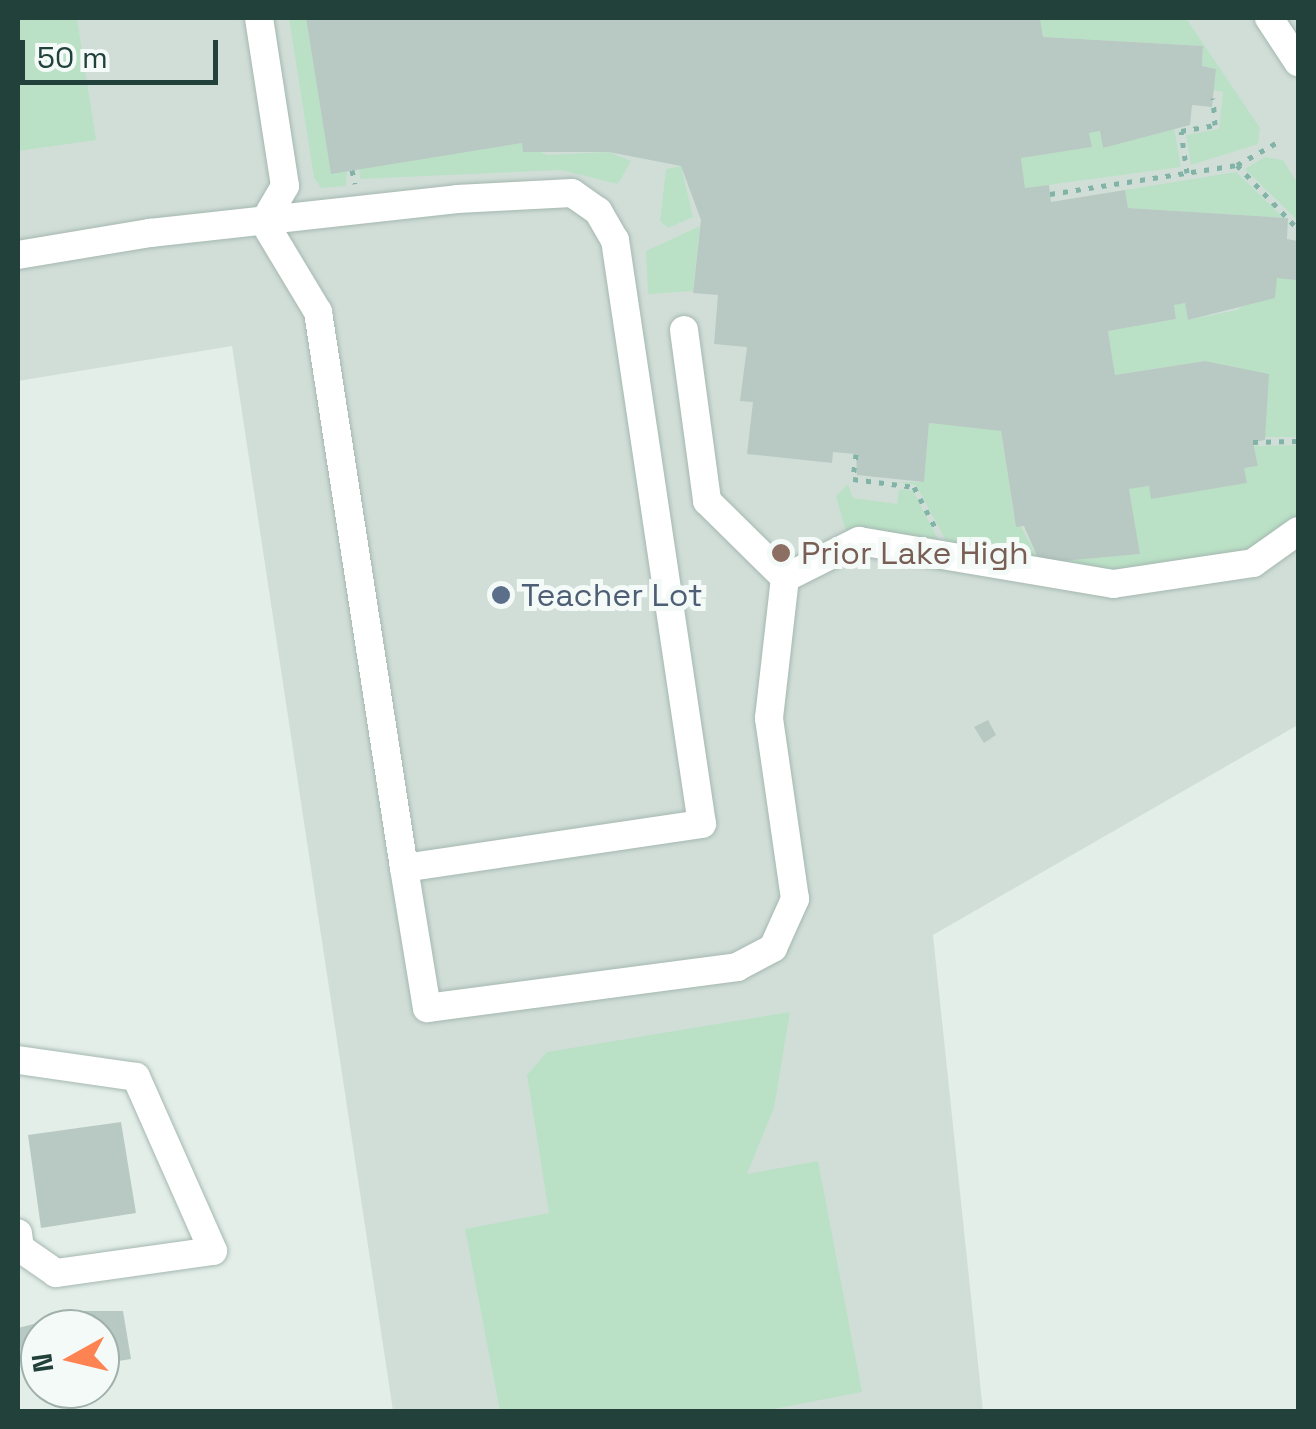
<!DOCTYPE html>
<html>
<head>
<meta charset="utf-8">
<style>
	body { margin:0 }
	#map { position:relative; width:1316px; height:1429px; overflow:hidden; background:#e3eee9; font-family:"Space Grotesk",sans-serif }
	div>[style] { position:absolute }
	.built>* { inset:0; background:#d1ded8 }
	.green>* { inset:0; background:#bae1c6 }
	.building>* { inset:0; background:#b8c9c3 }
	.path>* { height:5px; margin-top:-2.5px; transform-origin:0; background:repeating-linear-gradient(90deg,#81b4a6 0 5px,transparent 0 13px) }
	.roads { filter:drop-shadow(0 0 2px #a5b7b1) drop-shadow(0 0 2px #a5b7b1) }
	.minor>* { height:28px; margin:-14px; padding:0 14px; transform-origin:14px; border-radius:14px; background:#fff }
	.dots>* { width:28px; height:28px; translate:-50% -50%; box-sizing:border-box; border:5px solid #f4faf7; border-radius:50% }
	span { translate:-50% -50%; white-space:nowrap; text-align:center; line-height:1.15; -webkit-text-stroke:10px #f4faf7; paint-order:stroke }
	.education-label { font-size:32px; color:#785e54 }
	.left { translate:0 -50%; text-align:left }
	.service-label { font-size:32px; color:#4e5e75 }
	.frame { position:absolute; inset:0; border:20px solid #21413a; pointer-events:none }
	.north { position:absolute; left:20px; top:1309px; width:100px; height:100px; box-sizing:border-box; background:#f4faf7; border:2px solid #a0b0ab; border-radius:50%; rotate:262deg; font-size:28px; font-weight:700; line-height:40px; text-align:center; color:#21413a }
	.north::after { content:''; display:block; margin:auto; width:35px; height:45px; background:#fd8452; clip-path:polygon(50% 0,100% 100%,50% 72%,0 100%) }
	.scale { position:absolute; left:20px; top:40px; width:198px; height:45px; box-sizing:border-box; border:5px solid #21413a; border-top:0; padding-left:12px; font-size:30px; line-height:35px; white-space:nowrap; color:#21413a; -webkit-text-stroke:8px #f4faf7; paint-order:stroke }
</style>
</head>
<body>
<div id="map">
	<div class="built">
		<i style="clip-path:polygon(18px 18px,1298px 18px,1298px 725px,933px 935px,983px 1411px,393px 1411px,232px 346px,18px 381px)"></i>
	</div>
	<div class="green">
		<i style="clip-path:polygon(18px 18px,77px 18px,96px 140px,18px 151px)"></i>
		<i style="clip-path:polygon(289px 18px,306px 18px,331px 173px,347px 171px,346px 186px,321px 188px,314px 178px)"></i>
		<i style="clip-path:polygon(996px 18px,1186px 18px,1260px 128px,1258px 144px,1191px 165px,1186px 135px,1219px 129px,1223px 92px,1213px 90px,1216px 69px,1202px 66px,1203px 46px,1043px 37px,1040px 18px)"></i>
		<i style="clip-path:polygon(1174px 127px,1181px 167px,1025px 188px,1021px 158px,1091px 147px,1089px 133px,1100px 131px,1103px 148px)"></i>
		<i style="clip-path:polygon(522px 143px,547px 155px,609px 152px,631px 161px,618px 184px,561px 170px,360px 179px,359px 169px)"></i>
		<i style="clip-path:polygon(1265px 157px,1283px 160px,1298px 184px,1298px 221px,1245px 169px)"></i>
		<i style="clip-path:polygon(681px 166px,693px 217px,668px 228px,660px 221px,666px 169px)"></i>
		<i style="clip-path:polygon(1236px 172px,1284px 218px,1128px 208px,1125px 190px)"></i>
		<i style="clip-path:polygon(700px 226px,693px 291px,648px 294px,646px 251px)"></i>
		<i style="clip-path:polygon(1298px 277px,1298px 437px,1265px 437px,1268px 374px,1205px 361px,1115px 375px,1108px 331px,1176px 319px,1174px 305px,1185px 303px,1188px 320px,1237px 310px,1277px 278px)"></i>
		<i style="clip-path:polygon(929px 423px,1001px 431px,1013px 511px,1040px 563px,1140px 554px,1129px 489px,1149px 486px,1152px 498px,1246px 483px,1244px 468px,1258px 466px,1254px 446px,1298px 445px,1298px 518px,1262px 552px,1130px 576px,952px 552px,916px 485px,897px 482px,924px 482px)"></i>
		<i style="clip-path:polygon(848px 484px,853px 498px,897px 504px,899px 489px,913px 491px,943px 549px,846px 532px,836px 496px)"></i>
		<i style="clip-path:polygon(790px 1012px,774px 1108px,747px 1174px,818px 1161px,862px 1392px,763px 1411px,500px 1411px,465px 1229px,549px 1213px,527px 1075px,547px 1052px)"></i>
	</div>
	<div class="building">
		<i style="clip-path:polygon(306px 18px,1040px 18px,1043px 37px,1203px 46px,1202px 66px,1216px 69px,1212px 107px,1192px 105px,1190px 125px,1103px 148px,1100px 131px,1089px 133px,1092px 147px,1021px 158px,1025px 188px,1049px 185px,1051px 202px,1125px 190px,1128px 208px,1288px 218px,1287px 239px,1298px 241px,1296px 280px,1277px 278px,1275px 298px,1188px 320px,1185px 303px,1174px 305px,1176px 319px,1108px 331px,1115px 375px,1205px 361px,1269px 374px,1265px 440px,1253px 442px,1258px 466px,1244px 468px,1247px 483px,1151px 499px,1149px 486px,1129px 489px,1140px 554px,1040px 563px,1024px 526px,1016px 527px,1001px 431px,929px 423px,924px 482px,857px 475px,856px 454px,833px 452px,832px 463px,747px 454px,753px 402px,740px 401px,747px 347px,714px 344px,718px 295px,693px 293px,701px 220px,681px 166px,609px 152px,523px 152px,522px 143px,331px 174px)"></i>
		<i style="clip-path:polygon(988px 720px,996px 735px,984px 743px,974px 727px)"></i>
		<i style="clip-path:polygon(121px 1122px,136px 1213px,41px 1228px,28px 1135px)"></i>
		<i style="clip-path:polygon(84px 1311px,123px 1311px,131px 1359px,100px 1364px,100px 1329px,40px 1329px,40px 1373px,23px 1372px,18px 1328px)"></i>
	</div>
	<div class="path">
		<i style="left:1237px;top:165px;width:88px;rotate:46.4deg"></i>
		<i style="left:352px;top:170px;width:14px;rotate:78deg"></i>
		<i style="left:1187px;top:173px;width:42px;rotate:-98.1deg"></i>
		<i style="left:1181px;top:131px;width:35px;rotate:-10deg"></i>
		<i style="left:1215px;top:125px;width:27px;rotate:-94deg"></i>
		<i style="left:1050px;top:194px;width:189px;rotate:-8.8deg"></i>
		<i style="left:1237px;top:165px;width:47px;rotate:-29.3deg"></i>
		<i style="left:1253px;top:442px;width:45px;rotate:-1.3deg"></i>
		<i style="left:856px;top:454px;width:25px;rotate:97deg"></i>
		<i style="left:853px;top:479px;width:62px;rotate:7.5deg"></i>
		<i style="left:914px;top:487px;width:47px;rotate:62.4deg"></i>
	</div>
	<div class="roads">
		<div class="minor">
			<i style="left:259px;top:18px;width:170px;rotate:81.2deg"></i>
			<i style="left:285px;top:186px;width:42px;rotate:120.3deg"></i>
			<i style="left:1269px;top:18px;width:53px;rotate:56.6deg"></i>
			<i style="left:18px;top:255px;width:134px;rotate:-9.5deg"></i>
			<i style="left:150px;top:233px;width:309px;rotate:-6.3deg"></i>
			<i style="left:457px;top:199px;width:115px;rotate:-3deg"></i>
			<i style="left:572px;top:193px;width:32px;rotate:35deg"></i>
			<i style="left:598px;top:211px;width:34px;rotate:60deg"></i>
			<i style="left:615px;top:240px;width:590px;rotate:81.53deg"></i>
			<i style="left:702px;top:824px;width:301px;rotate:171.6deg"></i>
			<i style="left:404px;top:868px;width:563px;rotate:-98.79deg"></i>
			<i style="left:318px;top:312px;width:105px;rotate:-121deg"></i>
			<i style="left:684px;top:330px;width:173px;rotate:82.3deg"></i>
			<i style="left:707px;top:501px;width:110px;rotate:44.6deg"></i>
			<i style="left:785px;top:578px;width:83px;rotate:-26.6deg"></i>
			<i style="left:859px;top:541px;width:258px;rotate:9.6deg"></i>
			<i style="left:1113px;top:584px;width:142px;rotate:-8.5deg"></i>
			<i style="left:1253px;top:563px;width:55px;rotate:-35.4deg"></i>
			<i style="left:404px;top:868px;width:142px;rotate:80.7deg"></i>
			<i style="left:427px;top:1008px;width:313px;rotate:-7.5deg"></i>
			<i style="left:737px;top:967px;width:41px;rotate:-27.8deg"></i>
			<i style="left:773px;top:948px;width:54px;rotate:-65.8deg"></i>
			<i style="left:795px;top:899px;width:183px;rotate:-98.2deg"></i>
			<i style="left:769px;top:718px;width:141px;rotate:-83.5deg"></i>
			<i style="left:18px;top:1060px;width:119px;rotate:8.2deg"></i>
			<i style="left:136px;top:1077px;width:190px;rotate:66.1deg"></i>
			<i style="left:213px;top:1251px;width:159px;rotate:172deg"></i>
			<i style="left:56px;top:1273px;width:44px;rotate:-145.2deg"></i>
			<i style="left:20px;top:1248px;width:15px;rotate:-98deg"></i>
		</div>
	</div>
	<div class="dots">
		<i style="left:781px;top:553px;background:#8d6e63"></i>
		<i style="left:501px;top:595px;background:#5c6f8a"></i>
	</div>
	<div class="education-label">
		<span class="left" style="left:801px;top:553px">Prior Lake High</span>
	</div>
	<div class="service-label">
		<span class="left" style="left:521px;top:595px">Teacher Lot</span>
	</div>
	<div class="frame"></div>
	<div class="north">N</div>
	<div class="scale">50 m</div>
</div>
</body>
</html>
